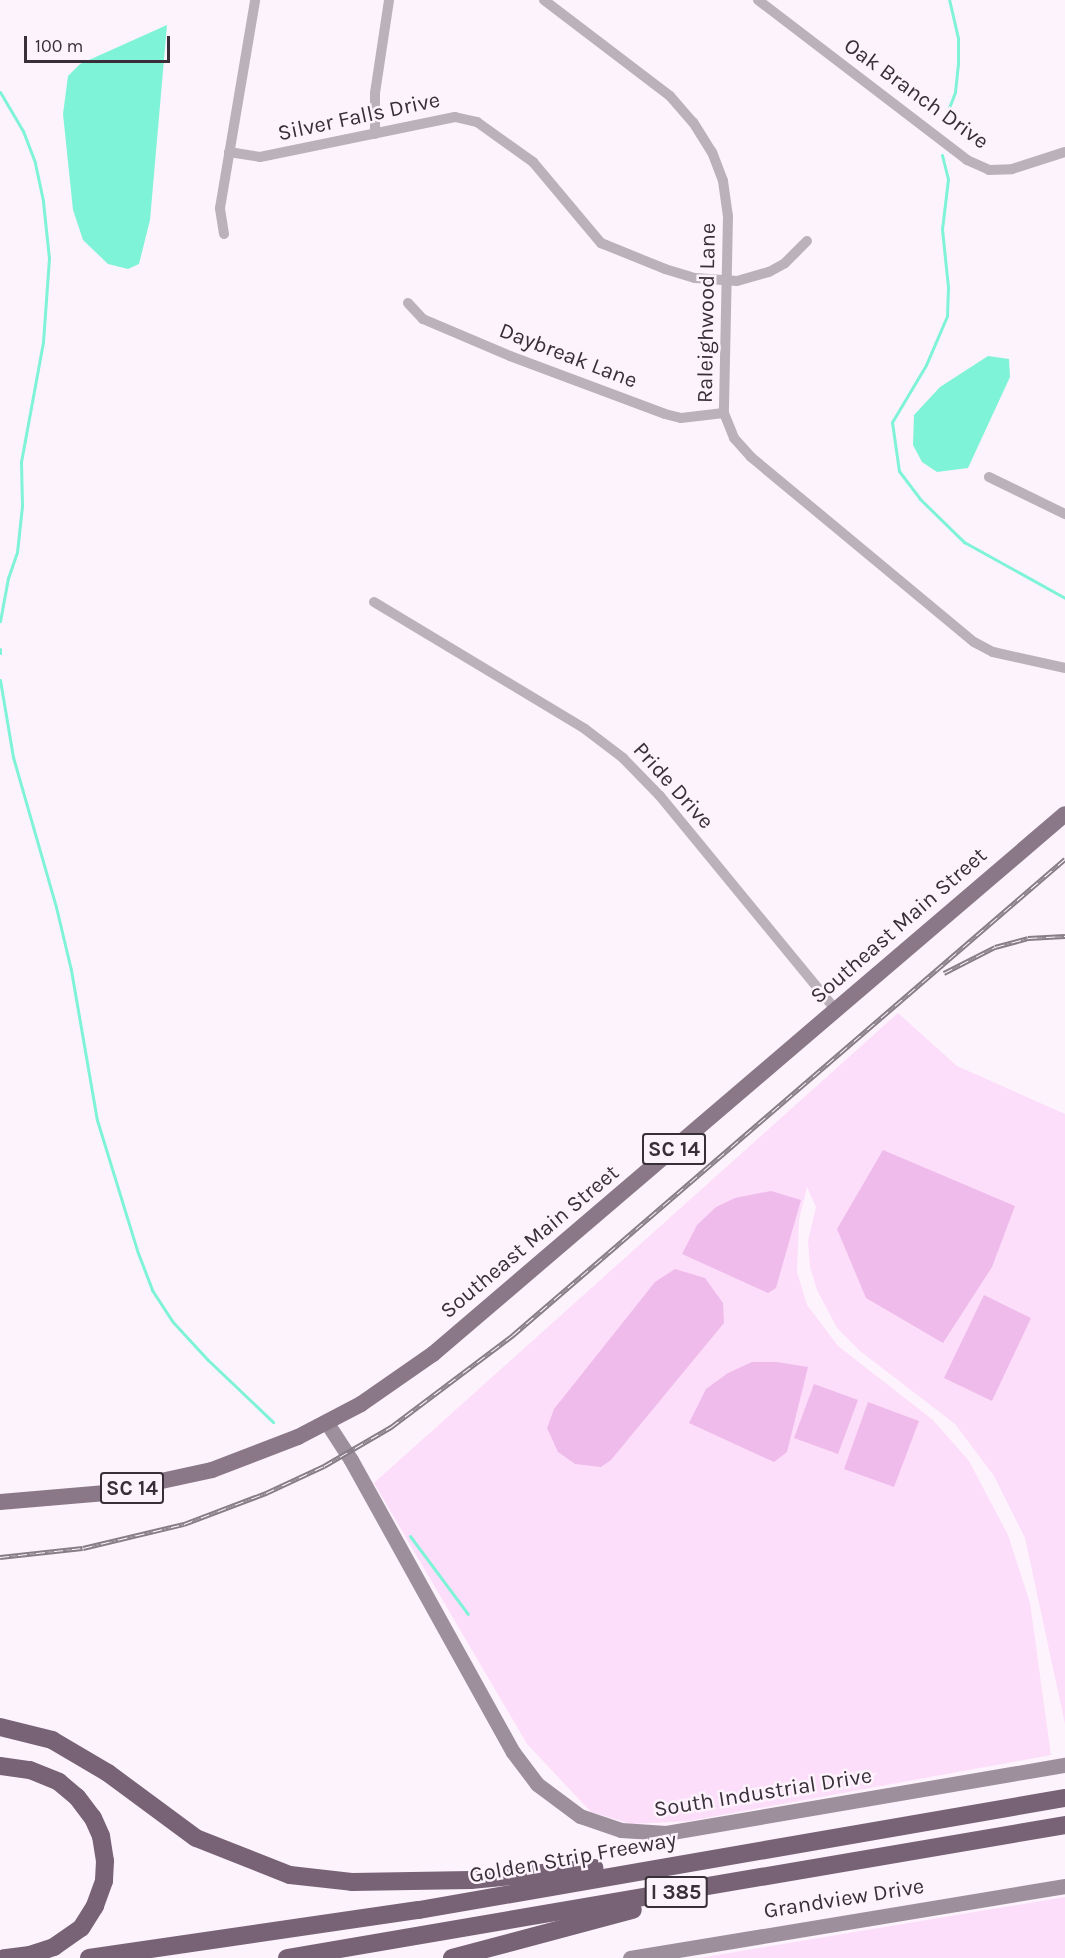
<!DOCTYPE html>
<html>
<head>
<meta charset="utf-8">
<style>
	body { margin:0 }
	#map { position:relative; width:1065px; height:1958px; overflow:hidden; background:#fdf3fc; font-family:Karla,sans-serif }
	div>[style] { position:absolute }
	.built>* { inset:0; background:#fddefa }
	.green>* { inset:0; background:#efbbeb }
	.water>* { inset:0; background:#7ef3d7 }
	.stream>* { height:3px; margin:-1.5px; padding:0 1.5px; transform-origin:1.5px; border-radius:1.5px; background:#7ef3d7 }
	.street>* { height:10px; margin:-5px; padding:0 5px; transform-origin:5px; border-radius:5px; background:#bbb1ba }
	.secondary>* { height:15px; margin:-7.5px; padding:0 7.5px; transform-origin:7.5px; border-radius:7.5px; background:#9e8f9d }
	.primary>* { height:16px; margin:-8px; padding:0 8px; transform-origin:8px; border-radius:8px; background:#8a7788 }
	.highway>* { height:18px; margin:-9px; padding:0 9px; transform-origin:9px; border-radius:9px; background:#786376 }
	.rail>* { height:5px; margin-top:-2.5px; transform-origin:0; background:repeating-linear-gradient(90deg,#fdf3fc 0 9px,#877d86 0 18px); box-sizing:border-box; border-block:2px solid #877d86 }
	span { translate:-50% -50%; white-space:nowrap; text-align:center; line-height:1.15; -webkit-text-stroke:5px #fdf3fc; paint-order:stroke }
	.shield-label span { padding:2px 4px; background:#fdf3fc; border:2px solid; border-radius:4px; -webkit-text-stroke-width:0 }
	.shield-label { font-size:21px; color:#392f38; font-weight:700 }
	.street-label { font-size:22px; color:#392f38 }
	.scale { position:absolute; left:24px; top:36px; width:146px; height:27px; box-sizing:border-box; border:3px solid #392f38; border-top:0; padding-left:8px; font-size:18px; line-height:21px; white-space:nowrap; color:#392f38; -webkit-text-stroke:4px #fdf3fc; paint-order:stroke }
</style>
</head>
<body>
<div id="map">
	<div class="built">
		<i style="clip-path:polygon(898px 1013px,957px 1066px,1065px 1114px,1065px 1724px,1025px 1538px,994px 1476px,955px 1424px,860px 1351px,837px 1328px,817px 1290px,810px 1267px,808px 1241px,816px 1207px,807px 1187px,799px 1220px,797px 1272px,807px 1305px,838px 1346px,933px 1420px,969px 1461px,1008px 1535px,1030px 1603px,1051px 1755px,689px 1821px,631px 1824px,591px 1812px,527px 1744px,374px 1483px)"></i>
		<i style="clip-path:polygon(1065px 1897px,1065px 1958px,700px 1958px,723px 1954px)"></i>
	</div>
	<div class="green">
		<i style="clip-path:polygon(883px 1150px,1015px 1206px,992px 1267px,943px 1343px,866px 1298px,837px 1229px)"></i>
		<i style="clip-path:polygon(771px 1191px,801px 1200px,776px 1288px,768px 1293px,682px 1254px,697px 1225px,716px 1207px,735px 1198px)"></i>
		<i style="clip-path:polygon(675px 1269px,705px 1278px,723px 1303px,724px 1323px,611px 1460px,601px 1467px,575px 1464px,558px 1452px,547px 1428px,554px 1409px,655px 1282px)"></i>
		<i style="clip-path:polygon(984px 1295px,1031px 1318px,992px 1401px,944px 1378px)"></i>
		<i style="clip-path:polygon(752px 1362px,777px 1362px,808px 1367px,787px 1452px,774px 1462px,689px 1423px,706px 1389px,728px 1373px)"></i>
		<i style="clip-path:polygon(814px 1384px,858px 1400px,838px 1454px,794px 1438px)"></i>
		<i style="clip-path:polygon(868px 1402px,919px 1421px,894px 1487px,844px 1469px)"></i>
	</div>
	<div class="water">
		<i style="clip-path:polygon(167px 25px,150px 220px,139px 264px,128px 269px,108px 264px,83px 240px,73px 210px,63px 114px,68px 76px,80px 64px)"></i>
		<i style="clip-path:polygon(988px 356px,1009px 359px,1010px 377px,968px 468px,937px 472px,922px 462px,913px 445px,914px 415px,940px 387px)"></i>
	</div>
	<div class="stream">
		<i style="left:0;top:92px;width:45px;rotate:59.5deg"></i>
		<i style="left:23px;top:131px;width:34px;rotate:69deg"></i>
		<i style="left:35px;top:163px;width:40px;rotate:78deg"></i>
		<i style="left:43px;top:202px;width:56px;rotate:83.9deg"></i>
		<i style="left:49px;top:258px;width:84px;rotate:94.1deg"></i>
		<i style="left:43px;top:342px;width:122px;rotate:100.4deg"></i>
		<i style="left:21px;top:462px;width:44px;rotate:88.7deg"></i>
		<i style="left:22px;top:506px;width:46px;rotate:96.2deg"></i>
		<i style="left:17px;top:552px;width:28px;rotate:109deg"></i>
		<i style="left:8px;top:578px;width:44px;rotate:100.5deg"></i>
		<i style="left:947px;top:113px;width:22px;rotate:-69deg"></i>
		<i style="left:955px;top:92px;width:28px;rotate:-84deg"></i>
		<i style="left:958px;top:64px;width:26px;rotate:-90deg"></i>
		<i style="left:958px;top:38px;width:39px;rotate:-103deg"></i>
		<i style="left:942px;top:155px;width:25px;rotate:76deg"></i>
		<i style="left:948px;top:179px;width:50px;rotate:96.8deg"></i>
		<i style="left:942px;top:229px;width:58px;rotate:84.1deg"></i>
		<i style="left:948px;top:287px;width:29px;rotate:92deg"></i>
		<i style="left:947px;top:316px;width:53px;rotate:113.2deg"></i>
		<i style="left:926px;top:365px;width:66px;rotate:120.8deg"></i>
		<i style="left:892px;top:422px;width:49px;rotate:81.9deg"></i>
		<i style="left:899px;top:471px;width:35px;rotate:53deg"></i>
		<i style="left:920px;top:499px;width:62px;rotate:44.3deg"></i>
		<i style="left:964px;top:542px;width:115px;rotate:29deg"></i>
		<i style="left:0;top:649px;width:4px;rotate:90deg"></i>
		<i style="left:0;top:680px;width:78px;rotate:80.4deg"></i>
		<i style="left:13px;top:757px;width:156px;rotate:74deg"></i>
		<i style="left:56px;top:907px;width:65px;rotate:76.6deg"></i>
		<i style="left:71px;top:970px;width:152px;rotate:80.2deg"></i>
		<i style="left:97px;top:1120px;width:139px;rotate:72.9deg"></i>
		<i style="left:138px;top:1253px;width:40px;rotate:69deg"></i>
		<i style="left:152px;top:1290px;width:37px;rotate:57deg"></i>
		<i style="left:172px;top:1321px;width:53px;rotate:47.3deg"></i>
		<i style="left:208px;top:1360px;width:90px;rotate:43.6deg"></i>
		<i style="left:410px;top:1536px;width:97px;rotate:53.4deg"></i>
	</div>
	<div class="street">
		<i style="left:544px;top:0;width:158px;rotate:37.3deg"></i>
		<i style="left:670px;top:96px;width:35px;rotate:49deg"></i>
		<i style="left:693px;top:122px;width:36px;rotate:58deg"></i>
		<i style="left:712px;top:152px;width:31px;rotate:69deg"></i>
		<i style="left:723px;top:181px;width:35px;rotate:82deg"></i>
		<i style="left:728px;top:216px;width:197px;rotate:91.2deg"></i>
		<i style="left:724px;top:413px;width:27px;rotate:68deg"></i>
		<i style="left:734px;top:438px;width:25px;rotate:48deg"></i>
		<i style="left:751px;top:457px;width:290px;rotate:39.7deg"></i>
		<i style="left:974px;top:642px;width:21px;rotate:28deg"></i>
		<i style="left:993px;top:652px;width:74px;rotate:12.5deg"></i>
		<i style="left:758px;top:0;width:263px;rotate:37.4deg"></i>
		<i style="left:967px;top:160px;width:24px;rotate:24deg"></i>
		<i style="left:989px;top:170px;width:23px;rotate:-2deg"></i>
		<i style="left:1012px;top:169px;width:56px;rotate:-17.8deg"></i>
		<i style="left:375px;top:134px;width:41px;rotate:-90deg"></i>
		<i style="left:375px;top:93px;width:94px;rotate:-81.4deg"></i>
		<i style="left:229px;top:152px;width:31px;rotate:9deg"></i>
		<i style="left:260px;top:157px;width:199px;rotate:-11.6deg"></i>
		<i style="left:455px;top:117px;width:23px;rotate:13deg"></i>
		<i style="left:477px;top:122px;width:69px;rotate:35.5deg"></i>
		<i style="left:533px;top:162px;width:106px;rotate:50deg"></i>
		<i style="left:601px;top:243px;width:69px;rotate:22.1deg"></i>
		<i style="left:665px;top:269px;width:31px;rotate:17deg"></i>
		<i style="left:695px;top:278px;width:42px;rotate:4.1deg"></i>
		<i style="left:737px;top:281px;width:33px;rotate:-16deg"></i>
		<i style="left:769px;top:272px;width:18px;rotate:-29deg"></i>
		<i style="left:785px;top:263px;width:31px;rotate:-45deg"></i>
		<i style="left:224px;top:234px;width:26px;rotate:-99deg"></i>
		<i style="left:220px;top:208px;width:211px;rotate:-80.4deg"></i>
		<i style="left:408px;top:303px;width:22px;rotate:47deg"></i>
		<i style="left:423px;top:319px;width:95px;rotate:23deg"></i>
		<i style="left:510px;top:356px;width:165px;rotate:20.5deg"></i>
		<i style="left:665px;top:414px;width:16px;rotate:14deg"></i>
		<i style="left:681px;top:418px;width:43px;rotate:-6.6deg"></i>
		<i style="left:989px;top:477px;width:85px;rotate:26deg"></i>
		<i style="left:374px;top:602px;width:246px;rotate:31deg"></i>
		<i style="left:585px;top:729px;width:48px;rotate:37.3deg"></i>
		<i style="left:623px;top:758px;width:53px;rotate:45.8deg"></i>
		<i style="left:660px;top:796px;width:277px;rotate:50.6deg"></i>
	</div>
	<div class="secondary">
		<i style="left:327px;top:1423px;width:44px;rotate:57deg"></i>
		<i style="left:351px;top:1460px;width:334px;rotate:61deg"></i>
		<i style="left:513px;top:1752px;width:40px;rotate:53deg"></i>
		<i style="left:537px;top:1784px;width:54px;rotate:36.7deg"></i>
		<i style="left:580px;top:1816px;width:43px;rotate:18.9deg"></i>
		<i style="left:621px;top:1830px;width:45px;rotate:3.8deg"></i>
		<i style="left:666px;top:1833px;width:405px;rotate:-9.7deg"></i>
		<i style="left:630px;top:1958px;width:441px;rotate:-9.4deg"></i>
	</div>
	<div class="primary">
		<i style="left:0;top:1502px;width:106px;rotate:-4.9deg"></i>
		<i style="left:106px;top:1493px;width:108px;rotate:-12.2deg"></i>
		<i style="left:212px;top:1470px;width:92px;rotate:-21deg"></i>
		<i style="left:298px;top:1437px;width:71px;rotate:-27.6deg"></i>
		<i style="left:361px;top:1404px;width:88px;rotate:-34.8deg"></i>
		<i style="left:433px;top:1354px;width:831px;rotate:-40.51deg"></i>
	</div>
	<div class="highway">
		<i style="left:0;top:1727px;width:54px;rotate:14deg"></i>
		<i style="left:52px;top:1740px;width:65px;rotate:30.5deg"></i>
		<i style="left:108px;top:1773px;width:109px;rotate:36.5deg"></i>
		<i style="left:196px;top:1838px;width:101px;rotate:21.5deg"></i>
		<i style="left:290px;top:1875px;width:62px;rotate:6.4deg"></i>
		<i style="left:352px;top:1882px;width:119px;rotate:-1deg"></i>
		<i style="left:471px;top:1880px;width:124px;rotate:-5.6deg"></i>
		<i style="left:0;top:1766px;width:30px;rotate:8deg"></i>
		<i style="left:30px;top:1770px;width:31px;rotate:22deg"></i>
		<i style="left:59px;top:1782px;width:23px;rotate:40deg"></i>
		<i style="left:77px;top:1797px;width:26px;rotate:53deg"></i>
		<i style="left:93px;top:1818px;width:20px;rotate:66deg"></i>
		<i style="left:101px;top:1836px;width:25px;rotate:81deg"></i>
		<i style="left:105px;top:1861px;width:20px;rotate:93deg"></i>
		<i style="left:104px;top:1881px;width:27px;rotate:110deg"></i>
		<i style="left:95px;top:1906px;width:26px;rotate:122deg"></i>
		<i style="left:81px;top:1928px;width:33px;rotate:145deg"></i>
		<i style="left:54px;top:1947px;width:25px;rotate:162deg"></i>
		<i style="left:30px;top:1955px;width:26px;rotate:173deg"></i>
		<i style="left:89px;top:1958px;width:333px;rotate:-8.3deg"></i>
		<i style="left:419px;top:1910px;width:656px;rotate:-9.84deg"></i>
		<i style="left:287px;top:1958px;width:789px;rotate:-9.7deg"></i>
		<i style="left:452px;top:1958px;width:187px;rotate:-14.9deg"></i>
	</div>
	<div class="rail">
		<i style="left:944px;top:973px;width:57px;rotate:-27deg"></i>
		<i style="left:995px;top:947px;width:34px;rotate:-15deg"></i>
		<i style="left:1028px;top:938px;width:37px;rotate:-3deg"></i>
		<i style="left:0;top:1557px;width:83px;rotate:-6.2deg"></i>
		<i style="left:83px;top:1548px;width:104px;rotate:-13.4deg"></i>
		<i style="left:184px;top:1524px;width:88px;rotate:-20.7deg"></i>
		<i style="left:266px;top:1493px;width:64px;rotate:-25deg"></i>
		<i style="left:324px;top:1466px;width:78px;rotate:-30.2deg"></i>
		<i style="left:391px;top:1427px;width:153px;rotate:-37deg"></i>
		<i style="left:513px;top:1335px;width:729px;rotate:-40.77deg"></i>
	</div>
	<div class="shield-label">
		<span style="left:674px;top:1149px">SC 14</span>
		<span style="left:132px;top:1488px">SC 14</span>
		<span style="left:676px;top:1892px">I 385</span>
	</div>
	<div class="street-label">
		<span style="left:916px;top:94px;rotate:36deg">Oak Branch Drive</span>
		<span style="left:359px;top:117px;rotate:-12deg">Silver Falls Drive</span>
		<span style="left:707px;top:313px;rotate:-89deg">Raleighwood Lane</span>
		<span style="left:568px;top:356px;rotate:21deg">Daybreak Lane</span>
		<span style="left:673px;top:786px;rotate:48deg">Pride Drive</span>
		<span style="left:899px;top:926px;rotate:-41deg">Southeast Main Street</span>
		<span style="left:530px;top:1242px;rotate:-40deg">Southeast Main Street</span>
		<span style="left:763px;top:1793px;rotate:-9deg">South Industrial Drive</span>
		<span style="left:573px;top:1858px;rotate:-10deg">Golden Strip Freeway</span>
		<span style="left:844px;top:1899px;rotate:-9deg">Grandview Drive</span>
	</div>
	<div class="scale">100 m</div>
</div>
</body>
</html>
